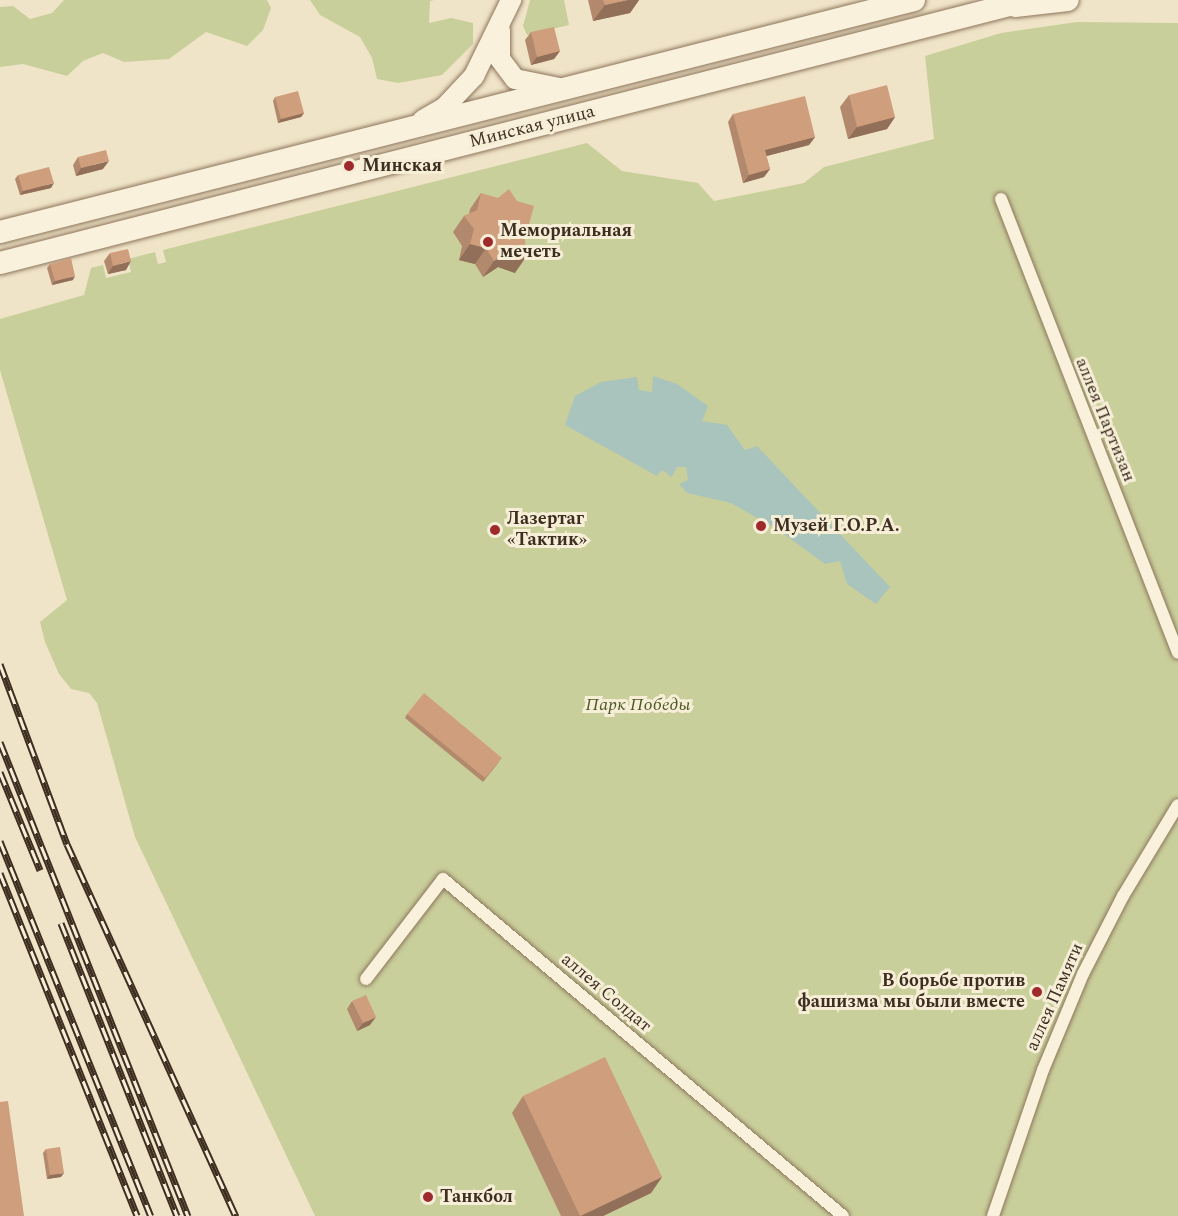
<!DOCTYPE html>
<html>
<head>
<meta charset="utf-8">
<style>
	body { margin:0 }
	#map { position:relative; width:1178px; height:1216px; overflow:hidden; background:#f0e4c8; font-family:Spectral,serif }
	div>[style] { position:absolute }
	.green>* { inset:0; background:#c9cf9b }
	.water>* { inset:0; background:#a9c4bc }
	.roads { filter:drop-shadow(0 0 2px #8d765c) drop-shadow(0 0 2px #8d765c) }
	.pedestrian>* { height:12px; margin:-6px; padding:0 6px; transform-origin:6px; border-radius:6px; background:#faf1dc }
	.tertiary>* { height:20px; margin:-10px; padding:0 10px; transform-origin:10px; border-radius:10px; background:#faf1dc }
	.secondary>* { height:22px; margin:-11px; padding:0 11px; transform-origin:11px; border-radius:11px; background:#faf1dc }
	.rail>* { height:7px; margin-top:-3.5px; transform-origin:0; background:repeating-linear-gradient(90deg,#f7eed8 0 14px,#3d2e20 0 28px); box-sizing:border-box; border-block:2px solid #3d2e20 }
	.wall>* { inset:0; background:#b2896c }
	.shaded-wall>* { inset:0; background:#916f58 }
	.building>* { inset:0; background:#cf9f7d }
	.dots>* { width:16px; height:16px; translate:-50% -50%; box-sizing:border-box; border:3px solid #f7eed8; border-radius:50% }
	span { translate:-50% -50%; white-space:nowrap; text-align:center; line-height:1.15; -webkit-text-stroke:6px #f7eed8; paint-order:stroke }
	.street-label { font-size:18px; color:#3d2e20 }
	.poi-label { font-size:18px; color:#3d2e20; font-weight:700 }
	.left { translate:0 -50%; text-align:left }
	.right { translate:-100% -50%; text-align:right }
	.park-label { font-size:18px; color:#4d5a26; font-style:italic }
</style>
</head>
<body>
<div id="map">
	<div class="green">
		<i style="clip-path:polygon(64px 0,267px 0,271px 8px,263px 30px,247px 46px,206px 32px,169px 59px,124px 62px,103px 53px,83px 61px,67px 76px,23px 64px,0 67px,0 7px,13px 6px,30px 19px,52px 13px)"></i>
		<i style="clip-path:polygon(310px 0,434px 0,430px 1px,429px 23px,451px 18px,473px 23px,473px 44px,442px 75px,398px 83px,377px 79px,372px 58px,360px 37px,320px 15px)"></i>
		<i style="clip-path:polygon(530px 0,564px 0,569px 25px,527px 35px,523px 26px)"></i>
		<i style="clip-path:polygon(1077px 22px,1178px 23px,1178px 1216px,315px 1216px,135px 837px,97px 703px,89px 693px,71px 689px,59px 674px,45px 642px,40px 622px,67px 600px,0 370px,0 319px,84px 295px,91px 268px,103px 265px,106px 278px,131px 272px,128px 259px,155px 252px,158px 264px,166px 262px,163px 250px,587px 143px,622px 171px,698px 183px,714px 201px,804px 183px,824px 167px,934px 139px,925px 56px,1001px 33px)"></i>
	</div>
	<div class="water">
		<i style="clip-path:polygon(653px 376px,677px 384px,708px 406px,702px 421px,727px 425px,745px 450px,757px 446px,890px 587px,876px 604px,847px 584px,840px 561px,825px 564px,777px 529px,731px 503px,687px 493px,679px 484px,688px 480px,686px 467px,677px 467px,672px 477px,662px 470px,657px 476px,565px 425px,575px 396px,601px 382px,637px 377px,639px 390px,652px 392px)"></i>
	</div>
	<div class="roads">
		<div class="pedestrian">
			<i style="left:1001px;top:199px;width:487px;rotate:68.7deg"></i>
			<i style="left:366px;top:979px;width:126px;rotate:-52.4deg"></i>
			<i style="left:443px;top:879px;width:523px;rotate:40.11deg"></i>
			<i style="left:993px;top:1216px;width:154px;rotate:-71.1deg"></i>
			<i style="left:1043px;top:1070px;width:104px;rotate:-67.4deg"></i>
			<i style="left:1083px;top:974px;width:88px;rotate:-62.9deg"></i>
			<i style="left:1123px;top:896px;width:106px;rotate:-58.9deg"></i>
		</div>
		<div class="tertiary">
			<i style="left:500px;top:30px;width:29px;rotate:90deg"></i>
			<i style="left:500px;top:59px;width:25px;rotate:53deg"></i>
			<i style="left:515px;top:79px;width:45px;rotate:11.6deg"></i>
			<i style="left:423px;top:120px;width:24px;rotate:-30deg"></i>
			<i style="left:444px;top:108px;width:44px;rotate:-46.8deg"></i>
			<i style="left:474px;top:76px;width:85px;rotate:-64deg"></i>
		</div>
		<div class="secondary">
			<i style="left:1015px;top:6px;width:53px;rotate:-6.5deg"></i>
			<i style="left:0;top:232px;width:943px;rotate:-14.24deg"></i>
			<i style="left:0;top:263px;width:1062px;rotate:-14.34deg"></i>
		</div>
	</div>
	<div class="rail">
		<i style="left:0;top:664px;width:192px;rotate:69.6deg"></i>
		<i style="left:67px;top:844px;width:409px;rotate:65.6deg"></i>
		<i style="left:0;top:742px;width:510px;rotate:68.37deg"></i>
		<i style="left:0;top:772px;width:106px;rotate:67.8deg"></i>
		<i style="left:0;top:841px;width:404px;rotate:68.1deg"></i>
		<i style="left:0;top:873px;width:369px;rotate:68.2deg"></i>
		<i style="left:61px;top:923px;width:315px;rotate:68.4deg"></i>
	</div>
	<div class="wall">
		<i style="clip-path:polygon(588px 0,639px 0,630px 13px,593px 21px)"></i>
		<i style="clip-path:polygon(531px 32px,560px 51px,554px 59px,531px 65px,525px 40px)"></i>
		<i style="clip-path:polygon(849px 95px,895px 117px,887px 129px,848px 139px,840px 107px)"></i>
		<i style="clip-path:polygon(275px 97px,304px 113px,301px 117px,278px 123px,273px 101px)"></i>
		<i style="clip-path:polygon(733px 114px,815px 137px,809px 145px,766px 156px,770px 169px,764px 177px,743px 183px,728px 122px)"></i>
		<i style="clip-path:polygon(78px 157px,103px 169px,76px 176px,73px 165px)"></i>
		<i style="clip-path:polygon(18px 175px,51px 188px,20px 195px,15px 179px)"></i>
		<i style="clip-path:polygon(481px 193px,515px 273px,498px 267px,483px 277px,475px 264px,459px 260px,462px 246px,453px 232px,464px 216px,469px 214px,470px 209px)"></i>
		<i style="clip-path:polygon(110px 253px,126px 270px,108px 274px,104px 261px)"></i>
		<i style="clip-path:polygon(50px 264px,73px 280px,52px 285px,47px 268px)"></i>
		<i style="clip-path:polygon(407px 714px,499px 762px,483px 782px,405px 718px)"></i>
		<i style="clip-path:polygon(352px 1001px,370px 1025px,357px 1031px,347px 1009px)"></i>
		<i style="clip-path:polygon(523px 1096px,662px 1177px,651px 1193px,603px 1216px,561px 1216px,512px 1113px)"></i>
		<i style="clip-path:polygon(46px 1149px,61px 1177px,47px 1179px,43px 1153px)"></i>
	</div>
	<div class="shaded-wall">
		<i style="clip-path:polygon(628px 0,639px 0,630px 13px,593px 21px,605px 5px)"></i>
		<i style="clip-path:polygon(560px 51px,554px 59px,531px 65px,537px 57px)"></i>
		<i style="clip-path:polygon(304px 113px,301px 117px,278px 123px,281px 119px)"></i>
		<i style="clip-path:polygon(895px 117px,887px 129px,848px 139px,857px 127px)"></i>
		<i style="clip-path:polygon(815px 137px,809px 145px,759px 158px,765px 150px)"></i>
		<i style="clip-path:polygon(109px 161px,103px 169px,76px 176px,81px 168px)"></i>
		<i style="clip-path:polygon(770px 169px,764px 177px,743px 183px,749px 175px)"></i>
		<i style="clip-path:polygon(54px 183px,51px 188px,20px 195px,23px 191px)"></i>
		<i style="clip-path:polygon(470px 244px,486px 248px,475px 264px,459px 260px)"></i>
		<i style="clip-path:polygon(509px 251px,526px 257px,515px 273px,498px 267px,483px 277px,494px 261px)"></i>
		<i style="clip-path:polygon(131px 261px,126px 270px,108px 274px,113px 266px)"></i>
		<i style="clip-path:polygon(75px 276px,73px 280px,52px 285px,55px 281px)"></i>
		<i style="clip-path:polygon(376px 1017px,370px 1025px,357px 1031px,363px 1023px)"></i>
		<i style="clip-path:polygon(64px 1173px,61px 1177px,47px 1179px,50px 1175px)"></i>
		<i style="clip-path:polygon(662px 1177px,651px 1193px,603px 1216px,581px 1216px)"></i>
	</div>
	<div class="building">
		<i style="clip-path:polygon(603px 0,628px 0,605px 5px)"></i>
		<i style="clip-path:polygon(554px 27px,560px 51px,537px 57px,531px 32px)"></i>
		<i style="clip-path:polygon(887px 85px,895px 117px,857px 127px,849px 95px)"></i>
		<i style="clip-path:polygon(298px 91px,304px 113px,281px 119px,275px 97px)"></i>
		<i style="clip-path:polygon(805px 96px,815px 137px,765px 150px,770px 169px,749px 175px,733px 114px)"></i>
		<i style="clip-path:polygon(106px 150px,109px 161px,81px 168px,78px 157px)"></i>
		<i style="clip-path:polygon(49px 167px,54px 183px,23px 191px,18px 175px)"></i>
		<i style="clip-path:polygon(509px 189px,517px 201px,534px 206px,525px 239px,526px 257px,509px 251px,494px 261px,486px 248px,470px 244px,474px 229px,464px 216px,477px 210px,481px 193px,498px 198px)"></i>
		<i style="clip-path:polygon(128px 249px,131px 261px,113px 266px,110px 253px)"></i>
		<i style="clip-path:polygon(71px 258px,75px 276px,55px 281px,50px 264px)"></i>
		<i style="clip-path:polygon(424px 693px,502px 758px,485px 778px,407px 714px)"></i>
		<i style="clip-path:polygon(366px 995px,376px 1017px,363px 1023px,352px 1001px)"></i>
		<i style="clip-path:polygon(605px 1057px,662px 1177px,580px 1216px,523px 1096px)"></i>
		<i style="clip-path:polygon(8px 1101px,24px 1216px,0 1216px,0 1102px)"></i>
		<i style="clip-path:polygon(60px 1147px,64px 1173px,50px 1175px,46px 1149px)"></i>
	</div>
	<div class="dots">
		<i style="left:349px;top:166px;background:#9e2a2b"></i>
		<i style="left:488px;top:242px;background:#9e2a2b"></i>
		<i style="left:761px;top:526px;background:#9e2a2b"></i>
		<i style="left:495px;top:530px;background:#9e2a2b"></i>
		<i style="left:1037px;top:992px;background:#9e2a2b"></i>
		<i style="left:428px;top:1197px;background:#9e2a2b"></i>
	</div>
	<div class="street-label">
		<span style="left:532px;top:127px;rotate:-14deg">Минская улица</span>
		<span style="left:1105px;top:420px;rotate:68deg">аллея Партизан</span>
		<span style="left:606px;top:993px;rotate:40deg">аллея Солдат</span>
		<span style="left:1055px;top:997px;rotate:-66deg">аллея Памяти</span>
	</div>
	<div class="poi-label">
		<span class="left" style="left:362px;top:166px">Минская</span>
		<span class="left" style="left:500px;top:242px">Мемориальная<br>мечеть</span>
		<span class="left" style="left:507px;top:530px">Лазертаг<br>«Тактик»</span>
		<span class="left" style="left:773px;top:526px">Музей Г.О.Р.А.</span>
		<span class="right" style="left:1025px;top:992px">В борьбе против<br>фашизма мы были вместе</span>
		<span class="left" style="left:440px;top:1197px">Танкбол</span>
	</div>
	<div class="park-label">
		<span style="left:638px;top:705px">Парк Победы</span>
	</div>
</div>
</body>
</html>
